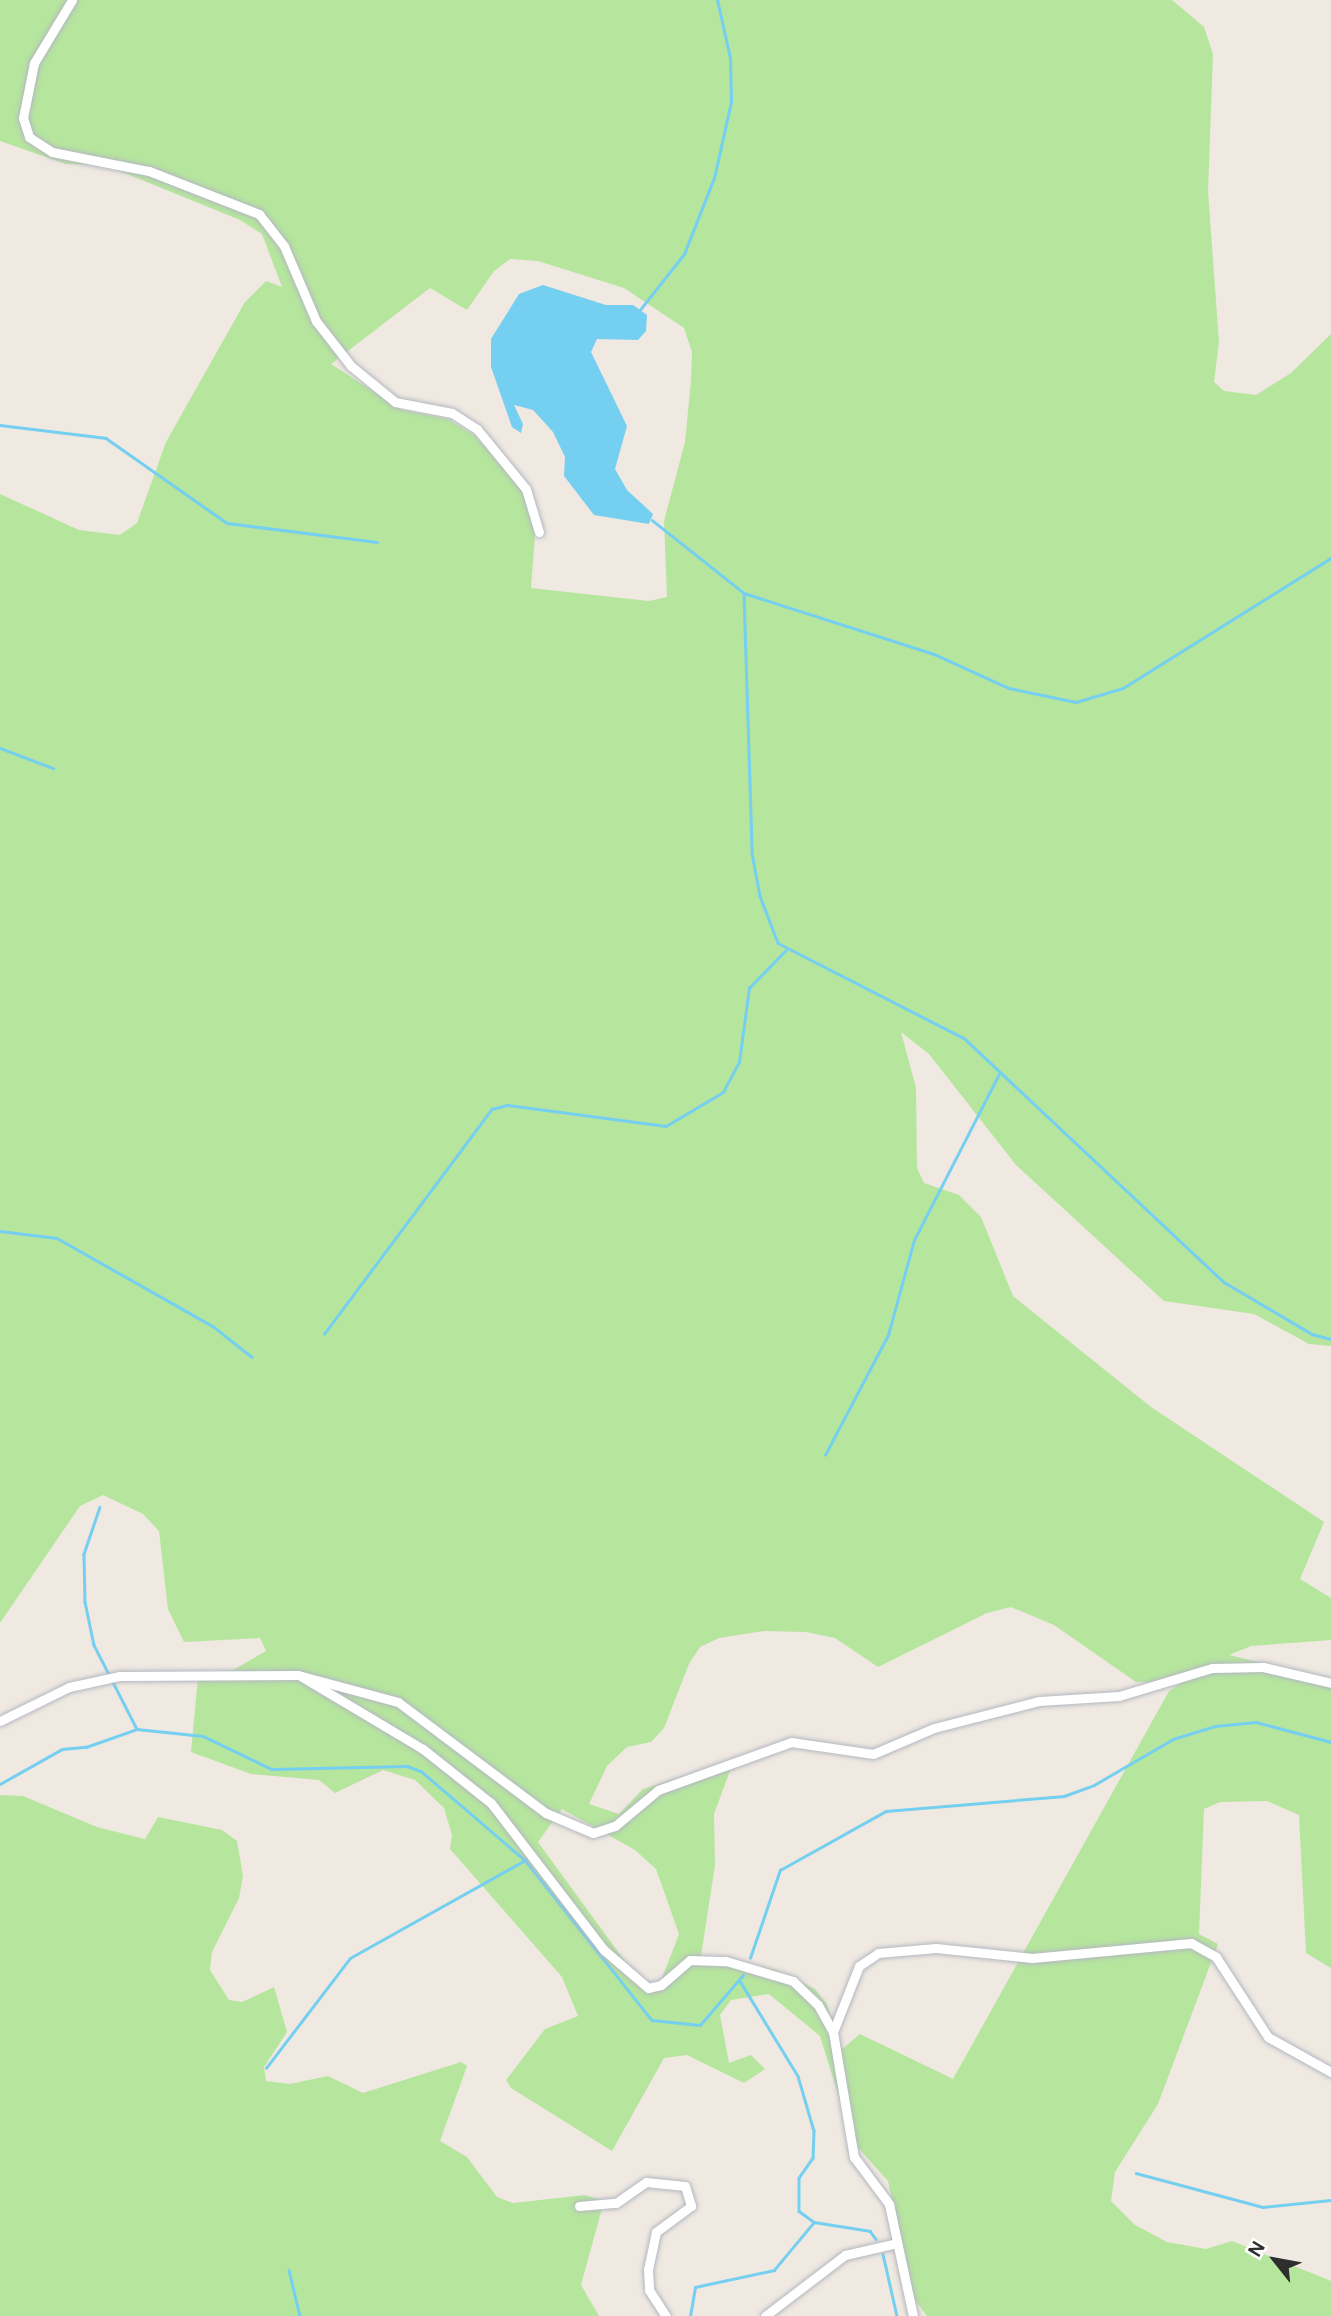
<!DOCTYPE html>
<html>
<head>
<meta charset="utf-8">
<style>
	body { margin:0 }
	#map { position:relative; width:1331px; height:2316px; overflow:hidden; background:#efe9e1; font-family:"DM Sans",sans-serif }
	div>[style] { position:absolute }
	.green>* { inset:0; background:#b6e59e }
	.water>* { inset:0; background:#75cff0 }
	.stream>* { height:2.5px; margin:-1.25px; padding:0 1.25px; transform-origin:1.25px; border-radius:1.25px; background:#75cff0 }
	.roads { filter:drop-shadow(0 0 2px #b4b7c1) drop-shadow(0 0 2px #b4b7c1) }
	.minor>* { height:9px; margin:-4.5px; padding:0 4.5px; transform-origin:4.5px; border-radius:4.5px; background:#fff }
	span { translate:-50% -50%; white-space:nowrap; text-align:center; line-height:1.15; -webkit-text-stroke:5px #fff; paint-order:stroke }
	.north { position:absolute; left:1240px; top:2225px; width:70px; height:70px; -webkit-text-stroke:5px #fff; paint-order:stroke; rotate:301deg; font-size:19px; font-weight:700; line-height:28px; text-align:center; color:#2e2e2e }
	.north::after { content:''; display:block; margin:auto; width:24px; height:32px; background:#2e2e2e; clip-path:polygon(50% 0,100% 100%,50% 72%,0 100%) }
</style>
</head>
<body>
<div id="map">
	<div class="green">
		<i style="clip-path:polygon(evenodd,0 0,1172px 0,1204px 27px,1213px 54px,1208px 191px,1219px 342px,1214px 382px,1224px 391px,1256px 395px,1291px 373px,1331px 334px,1331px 1346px,1309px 1344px,1254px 1314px,1164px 1301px,1016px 1165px,929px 1054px,901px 1032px,916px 1088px,917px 1168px,924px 1183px,959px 1195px,981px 1217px,1013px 1296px,1151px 1407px,1324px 1522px,1300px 1579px,1331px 1598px,1331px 1640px,1251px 1646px,1229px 1655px,1331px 1680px,1331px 1968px,1306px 1953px,1299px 1815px,1267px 1801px,1220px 1802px,1204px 1809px,1199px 1934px,1218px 1944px,1158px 2104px,1115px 2172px,1111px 2201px,1135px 2225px,1167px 2242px,1206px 2249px,1232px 2241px,1331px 2281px,1331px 2316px,927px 2316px,912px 2296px,888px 2181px,853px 2142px,820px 2036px,769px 1994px,731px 2000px,720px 2015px,729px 2063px,751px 2055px,765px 2069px,744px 2083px,687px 2055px,664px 2058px,612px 2151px,511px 2088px,506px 2080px,545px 2029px,578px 2016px,562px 1977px,450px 1849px,452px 1835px,444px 1808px,415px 1780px,383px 1770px,335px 1793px,319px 1780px,251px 1774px,191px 1752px,198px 1677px,230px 1672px,266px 1651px,260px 1638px,184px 1642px,168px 1609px,159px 1531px,143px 1514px,103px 1495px,80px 1506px,0 1623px,0 494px,79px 530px,120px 535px,137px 523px,166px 442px,245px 302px,266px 281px,282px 287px,262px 234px,240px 220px,105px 165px,66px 164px,0 141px,0 0,510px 259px,538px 261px,624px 288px,684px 328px,692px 352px,691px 381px,685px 442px,664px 521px,667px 597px,649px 601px,531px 588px,536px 522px,527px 497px,506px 471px,475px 436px,448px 419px,402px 410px,331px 364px,430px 288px,467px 310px,494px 271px,510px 259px,0 0,1011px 1607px,1054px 1625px,1136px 1682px,1183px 1682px,1169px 1691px,953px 2079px,860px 2034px,840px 2051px,827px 2004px,815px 1989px,776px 1970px,701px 1956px,715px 1865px,714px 1814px,734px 1760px,643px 1789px,619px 1814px,589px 1804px,607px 1766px,627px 1747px,651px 1742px,664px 1728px,689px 1664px,700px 1647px,719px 1638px,764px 1631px,806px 1632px,835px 1638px,878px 1667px,987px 1613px,1011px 1607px,0 0,562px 1809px,635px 1850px,656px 1869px,679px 1934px,659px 1986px,640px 1982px,538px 1842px,562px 1809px)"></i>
		<i style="clip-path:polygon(0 1795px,23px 1796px,97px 1827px,145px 1839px,158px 1817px,222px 1830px,237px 1841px,243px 1876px,239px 1898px,212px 1952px,210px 1970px,229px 2000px,242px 2002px,274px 1987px,287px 2032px,264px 2067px,266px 2081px,290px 2084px,328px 2076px,363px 2093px,461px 2062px,467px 2066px,440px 2141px,467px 2157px,497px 2197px,513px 2203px,585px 2195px,604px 2201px,581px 2285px,599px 2316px,0 2316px)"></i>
	</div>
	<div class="water">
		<i style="clip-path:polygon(543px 285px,606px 305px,633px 305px,647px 315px,646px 331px,638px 340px,597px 339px,591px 352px,627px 426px,615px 469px,627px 490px,653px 514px,649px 524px,594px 515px,564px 476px,565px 457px,553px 432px,533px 410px,514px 405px,523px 424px,521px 433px,512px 427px,491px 367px,491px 339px,519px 294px)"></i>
	</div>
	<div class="stream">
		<i style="left:639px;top:311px;width:73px;rotate:-51.7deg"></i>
		<i style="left:684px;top:254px;width:82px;rotate:-68.5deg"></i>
		<i style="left:714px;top:178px;width:78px;rotate:-77.4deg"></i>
		<i style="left:731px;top:102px;width:44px;rotate:-91.3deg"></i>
		<i style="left:730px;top:58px;width:59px;rotate:-102.6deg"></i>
		<i style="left:0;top:425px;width:107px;rotate:7deg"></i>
		<i style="left:106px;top:438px;width:148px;rotate:35.1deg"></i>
		<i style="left:227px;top:523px;width:151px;rotate:7.2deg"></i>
		<i style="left:652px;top:520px;width:117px;rotate:38.4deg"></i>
		<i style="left:744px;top:593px;width:200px;rotate:17.8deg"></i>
		<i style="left:934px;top:654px;width:82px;rotate:24.4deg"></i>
		<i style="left:1009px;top:688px;width:68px;rotate:11.8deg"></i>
		<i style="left:1076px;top:702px;width:49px;rotate:-16.6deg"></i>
		<i style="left:1123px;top:688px;width:245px;rotate:-32deg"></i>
		<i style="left:744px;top:593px;width:260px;rotate:88.2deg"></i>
		<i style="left:752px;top:853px;width:44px;rotate:79.5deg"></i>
		<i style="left:760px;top:896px;width:50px;rotate:69deg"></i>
		<i style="left:778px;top:943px;width:209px;rotate:27.1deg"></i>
		<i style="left:964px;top:1038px;width:357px;rotate:43.2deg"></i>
		<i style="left:1224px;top:1282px;width:102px;rotate:30.6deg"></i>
		<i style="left:1312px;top:1334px;width:20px;rotate:15deg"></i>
		<i style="left:0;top:748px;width:57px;rotate:20.7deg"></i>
		<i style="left:0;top:1231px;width:57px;rotate:7deg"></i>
		<i style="left:57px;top:1238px;width:180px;rotate:29.5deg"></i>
		<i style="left:214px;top:1327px;width:48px;rotate:38.3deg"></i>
		<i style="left:324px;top:1334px;width:281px;rotate:-53.3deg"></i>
		<i style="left:492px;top:1109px;width:16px;rotate:-15deg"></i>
		<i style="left:507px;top:1105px;width:160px;rotate:7.5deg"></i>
		<i style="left:666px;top:1126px;width:66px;rotate:-30.8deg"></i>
		<i style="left:723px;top:1092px;width:34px;rotate:-62deg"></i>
		<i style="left:739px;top:1062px;width:75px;rotate:-82.3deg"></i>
		<i style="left:749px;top:988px;width:52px;rotate:-45.8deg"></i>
		<i style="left:825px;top:1455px;width:136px;rotate:-62.3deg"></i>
		<i style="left:888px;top:1335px;width:98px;rotate:-74.7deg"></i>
		<i style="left:914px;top:1240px;width:186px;rotate:-62.9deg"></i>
		<i style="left:100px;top:1507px;width:50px;rotate:108.8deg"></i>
		<i style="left:84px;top:1554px;width:48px;rotate:88.8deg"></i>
		<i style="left:85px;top:1602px;width:44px;rotate:78.2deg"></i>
		<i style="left:94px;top:1645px;width:94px;rotate:62.9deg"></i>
		<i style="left:0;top:1784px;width:71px;rotate:-29.4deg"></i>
		<i style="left:62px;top:1749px;width:24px;rotate:-5deg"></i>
		<i style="left:86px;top:1747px;width:54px;rotate:-19.4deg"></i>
		<i style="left:137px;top:1729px;width:66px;rotate:6.1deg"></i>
		<i style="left:203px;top:1736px;width:76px;rotate:25.6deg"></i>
		<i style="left:272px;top:1769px;width:135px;rotate:-1.3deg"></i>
		<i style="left:407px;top:1766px;width:15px;rotate:20deg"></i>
		<i style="left:421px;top:1771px;width:137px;rotate:40.6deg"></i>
		<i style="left:525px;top:1860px;width:204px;rotate:51.6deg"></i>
		<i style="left:652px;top:2020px;width:48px;rotate:5.9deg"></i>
		<i style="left:700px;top:2025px;width:66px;rotate:-49.3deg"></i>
		<i style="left:750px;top:1958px;width:93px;rotate:-71.2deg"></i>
		<i style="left:780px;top:1870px;width:121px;rotate:-29.1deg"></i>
		<i style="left:886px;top:1811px;width:179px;rotate:-4.8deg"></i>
		<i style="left:1064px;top:1796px;width:32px;rotate:-20deg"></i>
		<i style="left:1094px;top:1785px;width:91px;rotate:-30.2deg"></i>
		<i style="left:1173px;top:1739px;width:44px;rotate:-17.2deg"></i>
		<i style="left:1215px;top:1726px;width:41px;rotate:-5.6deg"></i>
		<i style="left:1256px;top:1722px;width:78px;rotate:14.9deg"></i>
		<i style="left:740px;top:1981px;width:111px;rotate:58.6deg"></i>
		<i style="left:798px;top:2076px;width:57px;rotate:73.8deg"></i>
		<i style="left:814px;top:2131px;width:27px;rotate:92deg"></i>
		<i style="left:813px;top:2158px;width:24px;rotate:125deg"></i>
		<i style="left:799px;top:2178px;width:33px;rotate:90deg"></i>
		<i style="left:799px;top:2211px;width:19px;rotate:36deg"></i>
		<i style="left:814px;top:2222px;width:57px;rotate:9.1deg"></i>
		<i style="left:870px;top:2231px;width:10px;rotate:53deg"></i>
		<i style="left:266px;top:2068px;width:138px;rotate:-52.6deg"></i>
		<i style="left:350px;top:1958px;width:201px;rotate:-29.2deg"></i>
		<i style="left:1136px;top:2173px;width:131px;rotate:15deg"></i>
		<i style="left:1263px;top:2207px;width:68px;rotate:-5.9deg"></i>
		<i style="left:883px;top:2254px;width:64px;rotate:77.3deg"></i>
		<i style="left:289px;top:2270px;width:47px;rotate:76.6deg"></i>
		<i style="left:690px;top:2316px;width:29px;rotate:-80deg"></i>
		<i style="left:695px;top:2287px;width:81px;rotate:-12.1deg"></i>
		<i style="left:774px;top:2270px;width:62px;rotate:-50.2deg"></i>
	</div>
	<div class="roads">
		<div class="minor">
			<i style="left:72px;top:0;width:74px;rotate:121.1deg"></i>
			<i style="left:34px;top:63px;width:56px;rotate:101.3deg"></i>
			<i style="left:23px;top:118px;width:20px;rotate:72deg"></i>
			<i style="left:29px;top:137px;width:27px;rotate:33deg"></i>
			<i style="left:52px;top:152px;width:99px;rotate:11.1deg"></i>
			<i style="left:149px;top:171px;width:118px;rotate:21.4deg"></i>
			<i style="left:259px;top:214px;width:41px;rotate:52deg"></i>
			<i style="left:284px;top:246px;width:82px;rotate:66.9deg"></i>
			<i style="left:316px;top:321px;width:57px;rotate:52.1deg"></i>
			<i style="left:351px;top:366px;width:57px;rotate:39.3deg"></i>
			<i style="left:395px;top:402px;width:58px;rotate:10.9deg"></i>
			<i style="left:452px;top:413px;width:30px;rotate:33deg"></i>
			<i style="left:477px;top:429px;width:77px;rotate:50.8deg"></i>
			<i style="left:526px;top:489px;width:45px;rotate:73.2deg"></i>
			<i style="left:302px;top:1677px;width:141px;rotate:30.8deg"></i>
			<i style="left:423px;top:1749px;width:87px;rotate:38.5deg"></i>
			<i style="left:491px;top:1803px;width:185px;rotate:52.5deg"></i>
			<i style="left:604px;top:1950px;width:58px;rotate:40.8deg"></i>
			<i style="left:648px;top:1988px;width:13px;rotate:-13deg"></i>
			<i style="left:661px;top:1985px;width:38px;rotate:-41deg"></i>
			<i style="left:690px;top:1960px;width:36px;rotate:2deg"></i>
			<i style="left:726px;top:1961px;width:70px;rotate:16.6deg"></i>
			<i style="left:793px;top:1981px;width:35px;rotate:44deg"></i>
			<i style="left:818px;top:2005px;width:31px;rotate:61deg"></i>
			<i style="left:833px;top:2032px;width:71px;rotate:-68.5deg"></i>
			<i style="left:859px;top:1966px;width:23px;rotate:-34deg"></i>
			<i style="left:878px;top:1953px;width:58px;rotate:-4.9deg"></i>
			<i style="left:936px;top:1948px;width:97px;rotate:5.9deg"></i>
			<i style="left:1032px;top:1958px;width:160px;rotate:-5.4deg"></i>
			<i style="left:1191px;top:1943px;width:29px;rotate:29deg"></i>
			<i style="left:1216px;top:1957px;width:95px;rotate:57deg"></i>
			<i style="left:1268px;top:2037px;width:72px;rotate:29.1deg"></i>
			<i style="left:0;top:1721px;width:77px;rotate:-26.2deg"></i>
			<i style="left:69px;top:1687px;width:51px;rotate:-12.4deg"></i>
			<i style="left:119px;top:1676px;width:179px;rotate:-0.3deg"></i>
			<i style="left:298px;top:1675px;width:104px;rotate:15.1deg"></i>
			<i style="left:398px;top:1702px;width:185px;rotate:36.9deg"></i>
			<i style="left:546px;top:1813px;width:51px;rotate:23.1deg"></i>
			<i style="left:593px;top:1833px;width:23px;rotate:-18deg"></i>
			<i style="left:615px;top:1826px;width:56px;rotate:-39.9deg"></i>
			<i style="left:658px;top:1790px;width:141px;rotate:-19.8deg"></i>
			<i style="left:791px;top:1742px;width:83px;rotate:8.3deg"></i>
			<i style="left:873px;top:1754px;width:66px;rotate:-23.1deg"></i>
			<i style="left:934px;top:1728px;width:108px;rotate:-14.4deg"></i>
			<i style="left:1039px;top:1701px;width:80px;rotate:-3.6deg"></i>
			<i style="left:1119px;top:1696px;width:97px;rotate:-16.8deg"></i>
			<i style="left:1212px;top:1668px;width:51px;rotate:-1.1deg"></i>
			<i style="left:1263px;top:1667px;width:70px;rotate:13.2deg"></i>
			<i style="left:833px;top:2032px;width:127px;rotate:80.5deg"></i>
			<i style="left:854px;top:2157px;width:59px;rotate:53.3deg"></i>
			<i style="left:889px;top:2204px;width:115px;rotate:77.9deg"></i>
			<i style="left:579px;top:2206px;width:37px;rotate:-5deg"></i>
			<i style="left:616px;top:2203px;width:37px;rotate:-35deg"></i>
			<i style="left:646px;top:2182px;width:39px;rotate:6deg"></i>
			<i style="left:685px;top:2186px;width:21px;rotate:73deg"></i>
			<i style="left:691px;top:2206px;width:44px;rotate:143.4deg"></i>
			<i style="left:656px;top:2232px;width:38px;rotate:102deg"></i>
			<i style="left:648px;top:2269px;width:21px;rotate:87deg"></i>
			<i style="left:649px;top:2290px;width:31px;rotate:57deg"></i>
			<i style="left:765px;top:2316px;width:101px;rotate:-37.3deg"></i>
			<i style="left:845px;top:2255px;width:53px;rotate:-13deg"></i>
		</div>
	</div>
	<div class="north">N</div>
</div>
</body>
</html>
